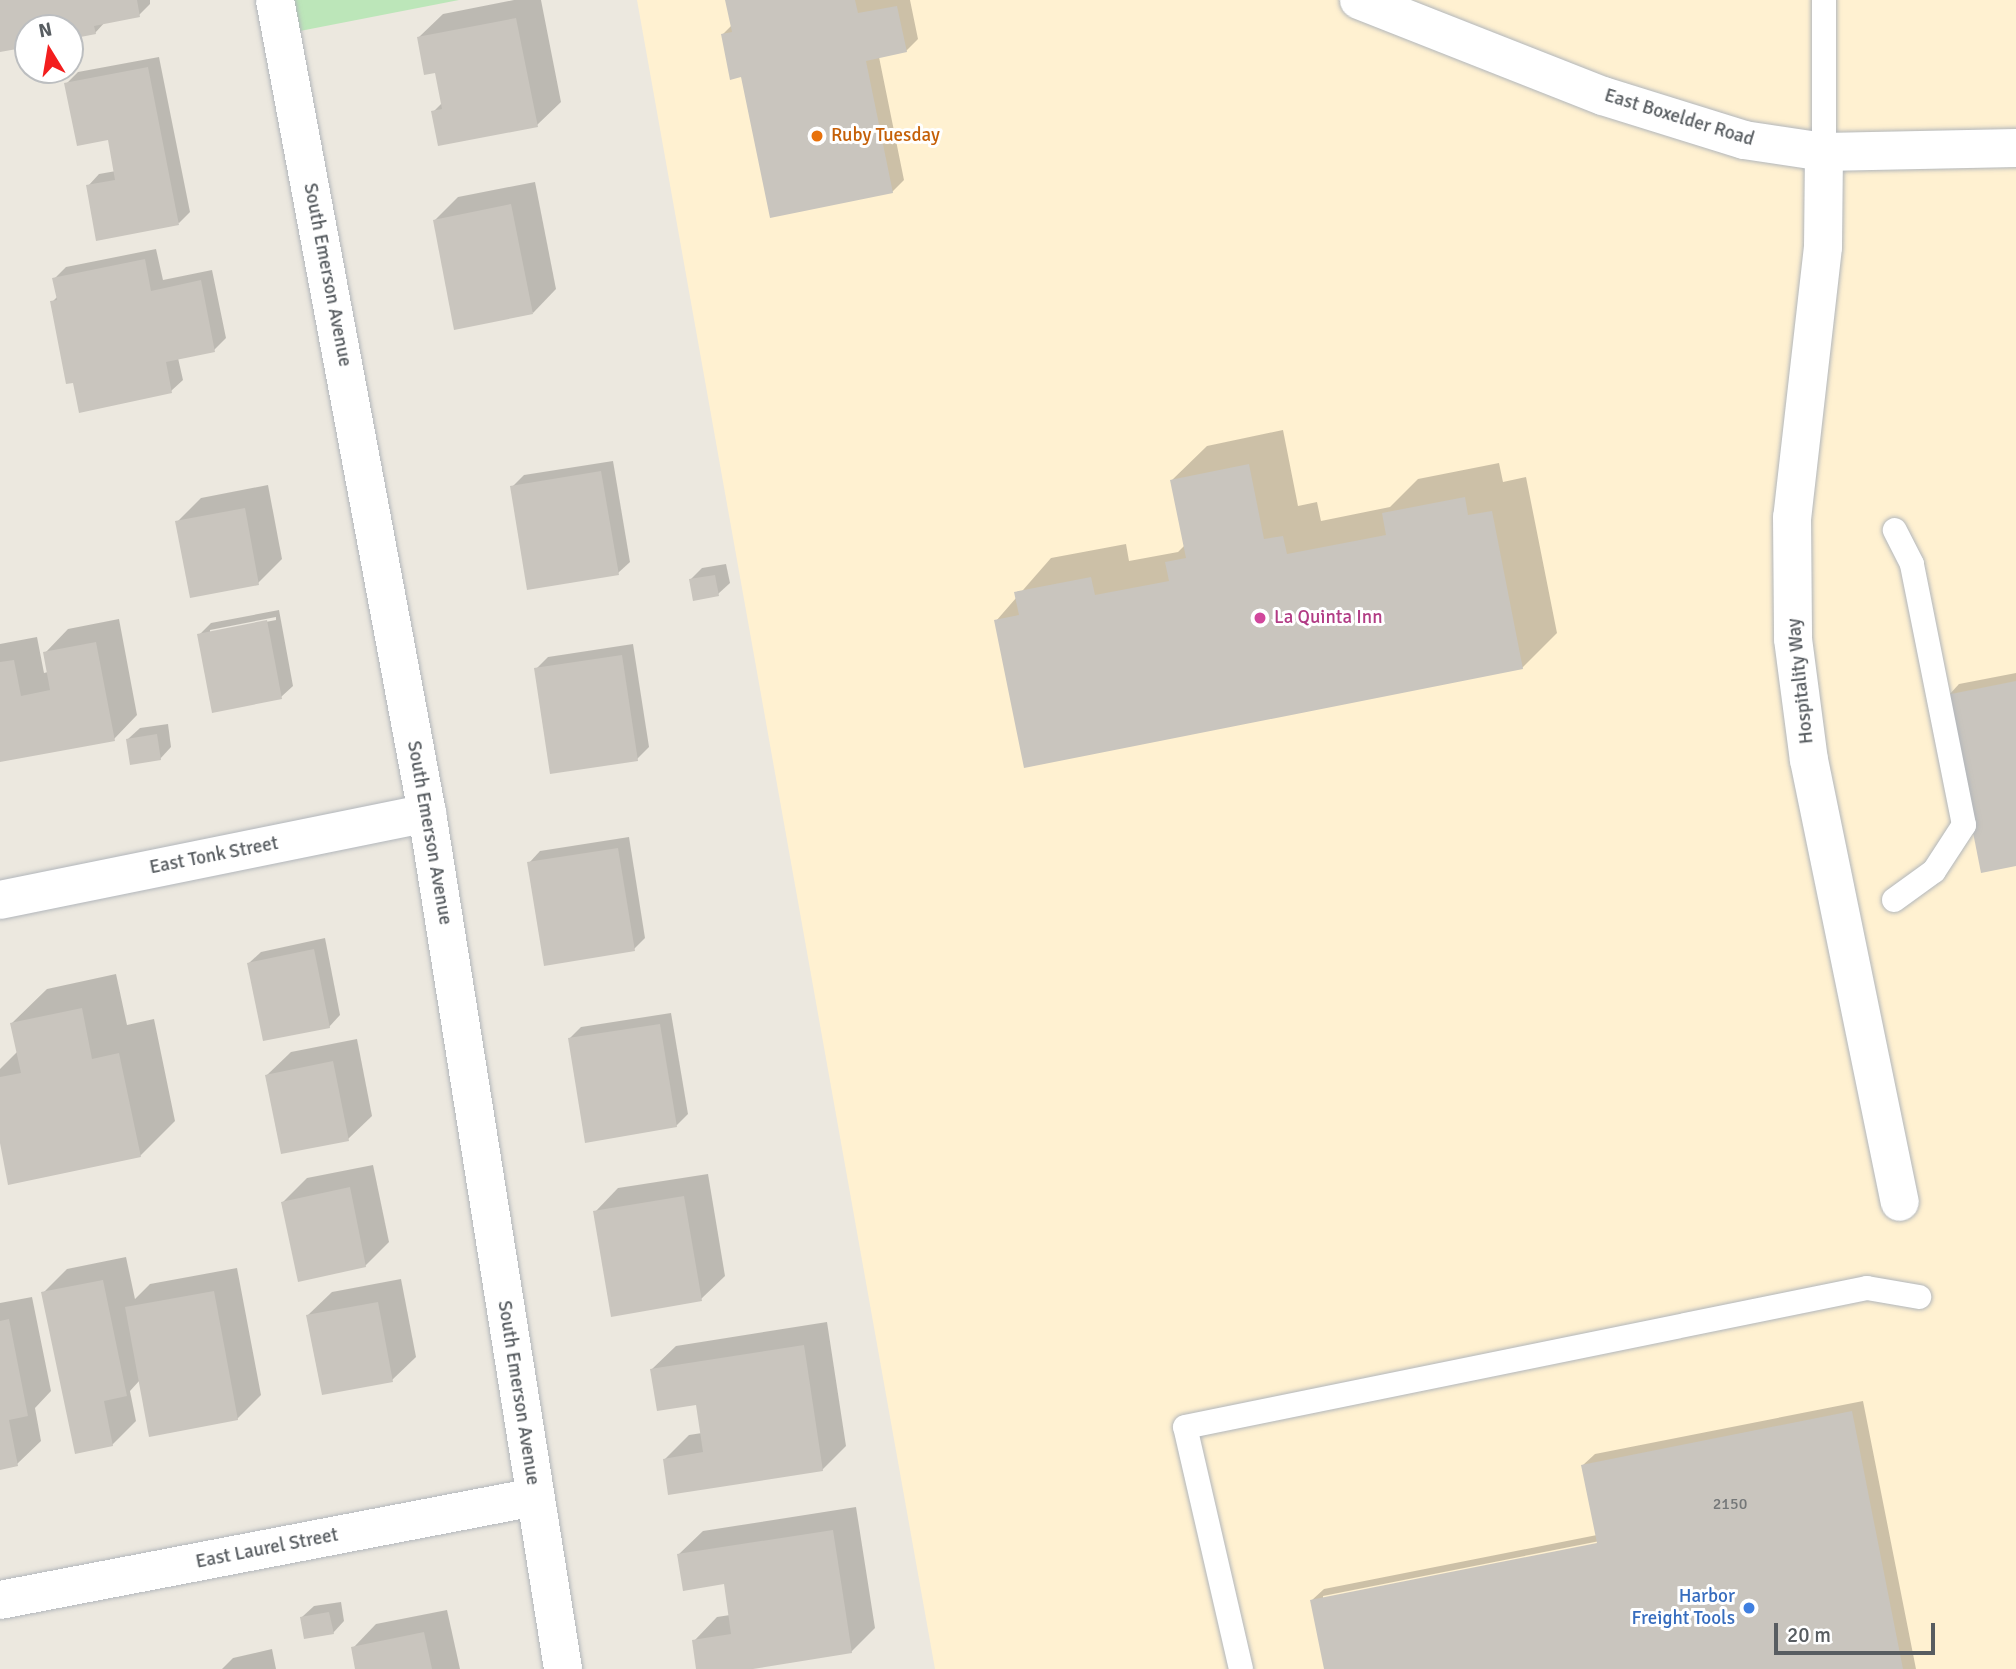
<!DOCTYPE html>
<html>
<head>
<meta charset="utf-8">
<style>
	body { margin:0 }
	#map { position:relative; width:2016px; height:1669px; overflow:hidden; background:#ece8df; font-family:Signika,sans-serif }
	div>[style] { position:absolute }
	.commercial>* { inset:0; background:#fff1d1 }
	.green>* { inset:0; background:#bce6b9 }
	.shadow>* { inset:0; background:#0003 }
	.building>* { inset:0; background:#c9c5be }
	.roads { filter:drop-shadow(0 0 2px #b2b6bb) drop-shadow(0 0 2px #b2b6bb) }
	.lane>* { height:24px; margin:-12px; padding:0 12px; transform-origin:12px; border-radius:12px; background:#fff }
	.street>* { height:38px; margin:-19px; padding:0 19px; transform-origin:19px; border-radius:19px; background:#fff }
	.secondary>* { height:38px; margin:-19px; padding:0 19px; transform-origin:19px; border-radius:19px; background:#fff }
	.dots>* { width:19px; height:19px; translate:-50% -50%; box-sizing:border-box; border:4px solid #fff; border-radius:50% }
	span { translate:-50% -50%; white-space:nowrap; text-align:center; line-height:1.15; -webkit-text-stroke:6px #fff; paint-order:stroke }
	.number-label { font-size:16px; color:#747778 }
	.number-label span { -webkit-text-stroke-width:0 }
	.street-label { font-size:19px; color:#585d61 }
	.food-label { font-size:19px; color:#c56008 }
	.left { translate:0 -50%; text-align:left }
	.hotel-label { font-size:19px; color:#b23c85 }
	.shop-label { font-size:19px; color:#366cbe }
	.right { translate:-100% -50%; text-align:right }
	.north { position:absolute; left:14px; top:14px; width:70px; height:70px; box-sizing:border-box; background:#fff; border:2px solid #bcbec0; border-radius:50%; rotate:349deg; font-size:19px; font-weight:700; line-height:28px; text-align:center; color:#585d61 }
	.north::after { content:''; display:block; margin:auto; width:24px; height:32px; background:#f31e1e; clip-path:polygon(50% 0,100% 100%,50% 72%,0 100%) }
	.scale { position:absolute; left:1774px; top:1623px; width:161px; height:32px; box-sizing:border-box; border:4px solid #585d61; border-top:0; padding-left:9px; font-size:21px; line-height:24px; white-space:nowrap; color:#585d61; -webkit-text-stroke:5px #fff; paint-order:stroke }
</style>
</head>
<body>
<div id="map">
	<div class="commercial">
		<i style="clip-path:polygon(637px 0,2016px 0,2016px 1669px,935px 1669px)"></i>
	</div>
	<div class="green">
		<i style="clip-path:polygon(294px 0,459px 0,300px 31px)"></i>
	</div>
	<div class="shadow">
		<i style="clip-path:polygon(0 0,150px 0,150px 4px,139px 15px,106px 21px,95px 33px,70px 37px,70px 28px,28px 28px,28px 45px,0 50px)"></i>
		<i style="clip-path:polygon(514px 0,541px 0,561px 102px,537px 125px,433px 112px,442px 103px,436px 71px,419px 37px,443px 14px)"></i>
		<i style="clip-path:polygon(727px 0,910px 0,918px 39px,906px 51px,879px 57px,904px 180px,892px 192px,742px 75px,723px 34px,732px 25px)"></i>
		<i style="clip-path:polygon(159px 57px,190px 212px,179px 223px,88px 186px,99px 174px,116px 171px,109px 138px,66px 84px,78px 72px)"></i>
		<i style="clip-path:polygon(535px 182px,556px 289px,533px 313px,435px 220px,458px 197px)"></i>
		<i style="clip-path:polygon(156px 249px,163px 280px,212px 270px,226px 338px,214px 350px,178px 358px,183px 380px,171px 391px,74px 381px,52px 302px,58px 296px,54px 279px,66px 267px)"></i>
		<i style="clip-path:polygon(1283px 430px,1298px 506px,1317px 502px,1321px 521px,1390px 507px,1418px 479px,1499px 463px,1503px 482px,1526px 477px,1557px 633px,1522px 668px,996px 621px,1051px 558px,1126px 544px,1129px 561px,1178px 552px,1185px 545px,1172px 480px,1207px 446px)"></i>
		<i style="clip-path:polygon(613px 461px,630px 562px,618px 573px,512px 487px,524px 475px)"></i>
		<i style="clip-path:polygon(268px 485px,282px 559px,258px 583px,177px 522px,201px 498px)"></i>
		<i style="clip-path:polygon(726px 564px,730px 583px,718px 594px,691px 579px,702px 568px)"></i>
		<i style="clip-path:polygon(evenodd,279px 610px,293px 686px,281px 697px,199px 635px,211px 623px,279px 610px,276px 617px,276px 620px,210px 633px,210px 630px,276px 617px)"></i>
		<i style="clip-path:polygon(119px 619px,137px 715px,114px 739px,0 761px,0 644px,37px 637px,44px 673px,48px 672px,45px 653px,68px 629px)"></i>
		<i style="clip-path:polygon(633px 644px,649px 747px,637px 759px,536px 669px,548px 657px)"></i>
		<i style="clip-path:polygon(2016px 673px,2016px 864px,1948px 696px,1959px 684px)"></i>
		<i style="clip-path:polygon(168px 724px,171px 747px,160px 759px,128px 739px,140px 728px)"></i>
		<i style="clip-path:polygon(629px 837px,645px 938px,634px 949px,529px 863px,540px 851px)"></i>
		<i style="clip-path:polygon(325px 938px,340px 1015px,329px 1027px,249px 963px,261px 952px)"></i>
		<i style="clip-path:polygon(116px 974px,127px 1025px,154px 1019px,175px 1121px,140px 1156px,0 1134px,0 1069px,18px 1051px,12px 1023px,47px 989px)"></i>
		<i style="clip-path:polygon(671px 1013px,688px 1114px,676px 1126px,569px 1039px,581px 1027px)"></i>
		<i style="clip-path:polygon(357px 1039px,372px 1116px,348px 1139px,267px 1075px,291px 1052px)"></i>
		<i style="clip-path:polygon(373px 1165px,389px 1242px,365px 1266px,283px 1202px,307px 1178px)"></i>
		<i style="clip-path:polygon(708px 1174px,725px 1276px,701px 1299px,595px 1212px,618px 1188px)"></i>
		<i style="clip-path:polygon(126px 1257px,135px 1299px,150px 1284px,237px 1268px,261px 1395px,237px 1419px,140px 1380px,130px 1391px,136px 1421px,112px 1445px,43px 1293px,67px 1269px)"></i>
		<i style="clip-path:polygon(401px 1279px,416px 1357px,392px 1380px,308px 1315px,332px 1292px)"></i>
		<i style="clip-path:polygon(32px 1297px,51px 1391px,35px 1408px,41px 1441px,17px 1464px,0 1468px,0 1303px)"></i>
		<i style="clip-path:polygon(827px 1322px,846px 1446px,822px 1470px,665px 1459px,689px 1435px,702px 1433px,698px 1403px,652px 1369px,676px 1346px)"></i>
		<i style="clip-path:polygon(evenodd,1863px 1401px,1916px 1669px,1326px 1669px,1312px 1600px,1324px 1589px,1597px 1535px,1583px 1465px,1595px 1454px,1863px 1401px,1605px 1540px,1606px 1543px,1323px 1599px,1323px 1596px,1605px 1540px)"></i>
		<i style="clip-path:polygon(856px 1507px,875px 1628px,851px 1652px,742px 1669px,698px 1669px,694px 1641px,717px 1617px,730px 1615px,725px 1582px,679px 1554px,703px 1531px)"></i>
		<i style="clip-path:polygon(341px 1602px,344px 1621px,333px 1633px,302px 1617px,314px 1606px)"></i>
		<i style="clip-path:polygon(447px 1610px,460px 1669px,357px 1669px,353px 1648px,376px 1624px)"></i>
		<i style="clip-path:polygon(272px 1649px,276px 1669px,222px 1669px,233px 1658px)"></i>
	</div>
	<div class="building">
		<i style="clip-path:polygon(0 0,137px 0,140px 17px,94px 26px,96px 34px,70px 39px,70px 28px,28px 28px,28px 47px,0 52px)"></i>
		<i style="clip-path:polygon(725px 0,855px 0,858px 13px,897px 6px,907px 52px,866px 61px,893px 193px,770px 218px,741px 77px,730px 80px,721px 34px,732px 32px)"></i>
		<i style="clip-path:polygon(516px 18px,538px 127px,438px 146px,431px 111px,442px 109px,435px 73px,424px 75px,417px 37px)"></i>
		<i style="clip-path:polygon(148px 67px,179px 225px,96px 241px,86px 185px,115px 180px,108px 140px,77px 146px,64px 83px)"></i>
		<i style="clip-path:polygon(511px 204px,533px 314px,454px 330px,433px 220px)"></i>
		<i style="clip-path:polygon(145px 259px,151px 291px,201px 280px,215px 352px,166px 362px,172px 393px,79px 413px,73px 383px,66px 384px,50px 301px,57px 300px,52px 278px)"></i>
		<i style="clip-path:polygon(1249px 464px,1264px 539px,1283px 536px,1287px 554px,1386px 535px,1382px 513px,1465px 497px,1468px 515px,1492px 511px,1523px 669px,1024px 768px,994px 620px,1019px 615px,1014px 592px,1091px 577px,1095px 595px,1169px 581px,1165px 562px,1186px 558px,1170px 480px)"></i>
		<i style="clip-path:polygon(601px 471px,619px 575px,527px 590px,510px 486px)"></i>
		<i style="clip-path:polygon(245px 508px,259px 585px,190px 598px,175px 521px)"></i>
		<i style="clip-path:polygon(715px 575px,719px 596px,693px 601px,689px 579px)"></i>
		<i style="clip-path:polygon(267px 620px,282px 699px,212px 713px,197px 634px)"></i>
		<i style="clip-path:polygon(96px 642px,115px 741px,0 762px,0 662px,14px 660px,21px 696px,50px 690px,43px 652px)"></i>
		<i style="clip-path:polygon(622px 655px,638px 761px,550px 774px,534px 668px)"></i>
		<i style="clip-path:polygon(2016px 681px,2016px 866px,1981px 873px,1946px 695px)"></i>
		<i style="clip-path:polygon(157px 734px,161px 760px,130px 765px,126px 739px)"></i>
		<i style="clip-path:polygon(618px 848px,635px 951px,544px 966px,527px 862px)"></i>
		<i style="clip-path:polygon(314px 949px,330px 1028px,263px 1041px,247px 963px)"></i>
		<i style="clip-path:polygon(82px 1008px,92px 1059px,119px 1053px,141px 1157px,8px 1185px,0 1143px,0 1077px,21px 1073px,10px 1023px)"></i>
		<i style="clip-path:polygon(660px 1024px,677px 1127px,585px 1143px,568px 1038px)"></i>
		<i style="clip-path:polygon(333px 1061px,349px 1141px,281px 1154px,265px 1075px)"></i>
		<i style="clip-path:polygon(350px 1187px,366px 1267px,298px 1282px,281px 1202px)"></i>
		<i style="clip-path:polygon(684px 1196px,702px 1301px,611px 1317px,593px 1211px)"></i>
		<i style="clip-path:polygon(103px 1280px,127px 1396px,104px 1401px,113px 1446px,75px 1454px,41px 1292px)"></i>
		<i style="clip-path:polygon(214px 1291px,238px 1420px,149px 1437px,125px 1307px)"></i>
		<i style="clip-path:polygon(378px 1302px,393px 1382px,322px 1395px,306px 1315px)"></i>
		<i style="clip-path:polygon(9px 1319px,28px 1416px,9px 1420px,18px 1466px,0 1470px,0 1321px)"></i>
		<i style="clip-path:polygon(804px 1345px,823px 1471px,668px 1495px,663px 1459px,703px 1452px,696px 1405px,657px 1411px,650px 1369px)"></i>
		<i style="clip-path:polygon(1852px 1411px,1903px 1669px,1324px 1669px,1310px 1600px,1597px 1543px,1581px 1465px)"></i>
		<i style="clip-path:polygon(833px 1530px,852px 1653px,753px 1669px,696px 1669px,692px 1640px,731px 1634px,724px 1584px,683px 1591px,677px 1554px)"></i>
		<i style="clip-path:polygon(329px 1612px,334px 1634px,304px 1639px,300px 1617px)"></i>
		<i style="clip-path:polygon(424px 1632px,432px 1669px,355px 1669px,351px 1647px)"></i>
	</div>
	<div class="roads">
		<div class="lane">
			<i style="left:1824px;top:152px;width:152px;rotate:-90deg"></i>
			<i style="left:1894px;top:900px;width:49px;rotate:-35.9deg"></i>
			<i style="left:1934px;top:871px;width:55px;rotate:-56.9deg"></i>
			<i style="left:1964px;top:825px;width:266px;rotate:-101.3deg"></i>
			<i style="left:1912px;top:564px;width:38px;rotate:-117deg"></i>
			<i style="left:1241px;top:1669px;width:248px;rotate:-103deg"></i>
			<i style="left:1185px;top:1427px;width:696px;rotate:-11.52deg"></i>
			<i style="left:1867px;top:1288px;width:53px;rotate:9.8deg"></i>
		</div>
		<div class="street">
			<i style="left:275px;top:0;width:827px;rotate:79.41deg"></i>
			<i style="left:427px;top:813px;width:867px;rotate:80.97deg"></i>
			<i style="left:1824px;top:152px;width:95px;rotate:90.6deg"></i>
			<i style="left:1823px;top:247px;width:272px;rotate:96.5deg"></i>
			<i style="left:1792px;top:517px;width:122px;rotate:89.5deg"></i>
			<i style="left:1793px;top:639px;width:122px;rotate:82.5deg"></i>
			<i style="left:1809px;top:760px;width:451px;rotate:78.4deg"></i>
			<i style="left:0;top:900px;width:436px;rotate:-11.5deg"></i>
			<i style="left:0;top:1600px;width:545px;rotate:-10.9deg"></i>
		</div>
		<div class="secondary">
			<i style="left:1359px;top:0;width:262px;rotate:21.5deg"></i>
			<i style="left:1603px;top:96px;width:148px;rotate:17.3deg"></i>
			<i style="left:1744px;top:140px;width:81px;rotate:8.5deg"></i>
			<i style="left:1824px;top:152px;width:192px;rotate:-1.2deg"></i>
		</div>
	</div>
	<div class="dots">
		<i style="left:817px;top:136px;background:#e8710a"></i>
		<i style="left:1260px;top:618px;background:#d1479c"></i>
		<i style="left:1749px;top:1608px;background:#3f7fe0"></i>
	</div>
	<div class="number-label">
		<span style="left:1730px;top:1504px">2150</span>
	</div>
	<div class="street-label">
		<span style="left:1679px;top:118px;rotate:17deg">East Boxelder Road</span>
		<span style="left:327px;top:275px;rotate:79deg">South Emerson Avenue</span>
		<span style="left:1801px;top:681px;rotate:-96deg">Hospitality Way</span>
		<span style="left:429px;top:833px;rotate:80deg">South Emerson Avenue</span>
		<span style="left:214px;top:856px;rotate:-11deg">East Tonk Street</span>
		<span style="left:518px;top:1393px;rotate:81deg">South Emerson Avenue</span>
		<span style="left:267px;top:1549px;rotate:-11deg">East Laurel Street</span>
	</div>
	<div class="food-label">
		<span class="left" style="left:831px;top:136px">Ruby Tuesday</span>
	</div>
	<div class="hotel-label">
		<span class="left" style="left:1274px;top:618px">La Quinta Inn</span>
	</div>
	<div class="shop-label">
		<span class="right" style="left:1735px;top:1608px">Harbor<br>Freight Tools</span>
	</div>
	<div class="north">N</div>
	<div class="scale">20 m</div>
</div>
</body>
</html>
